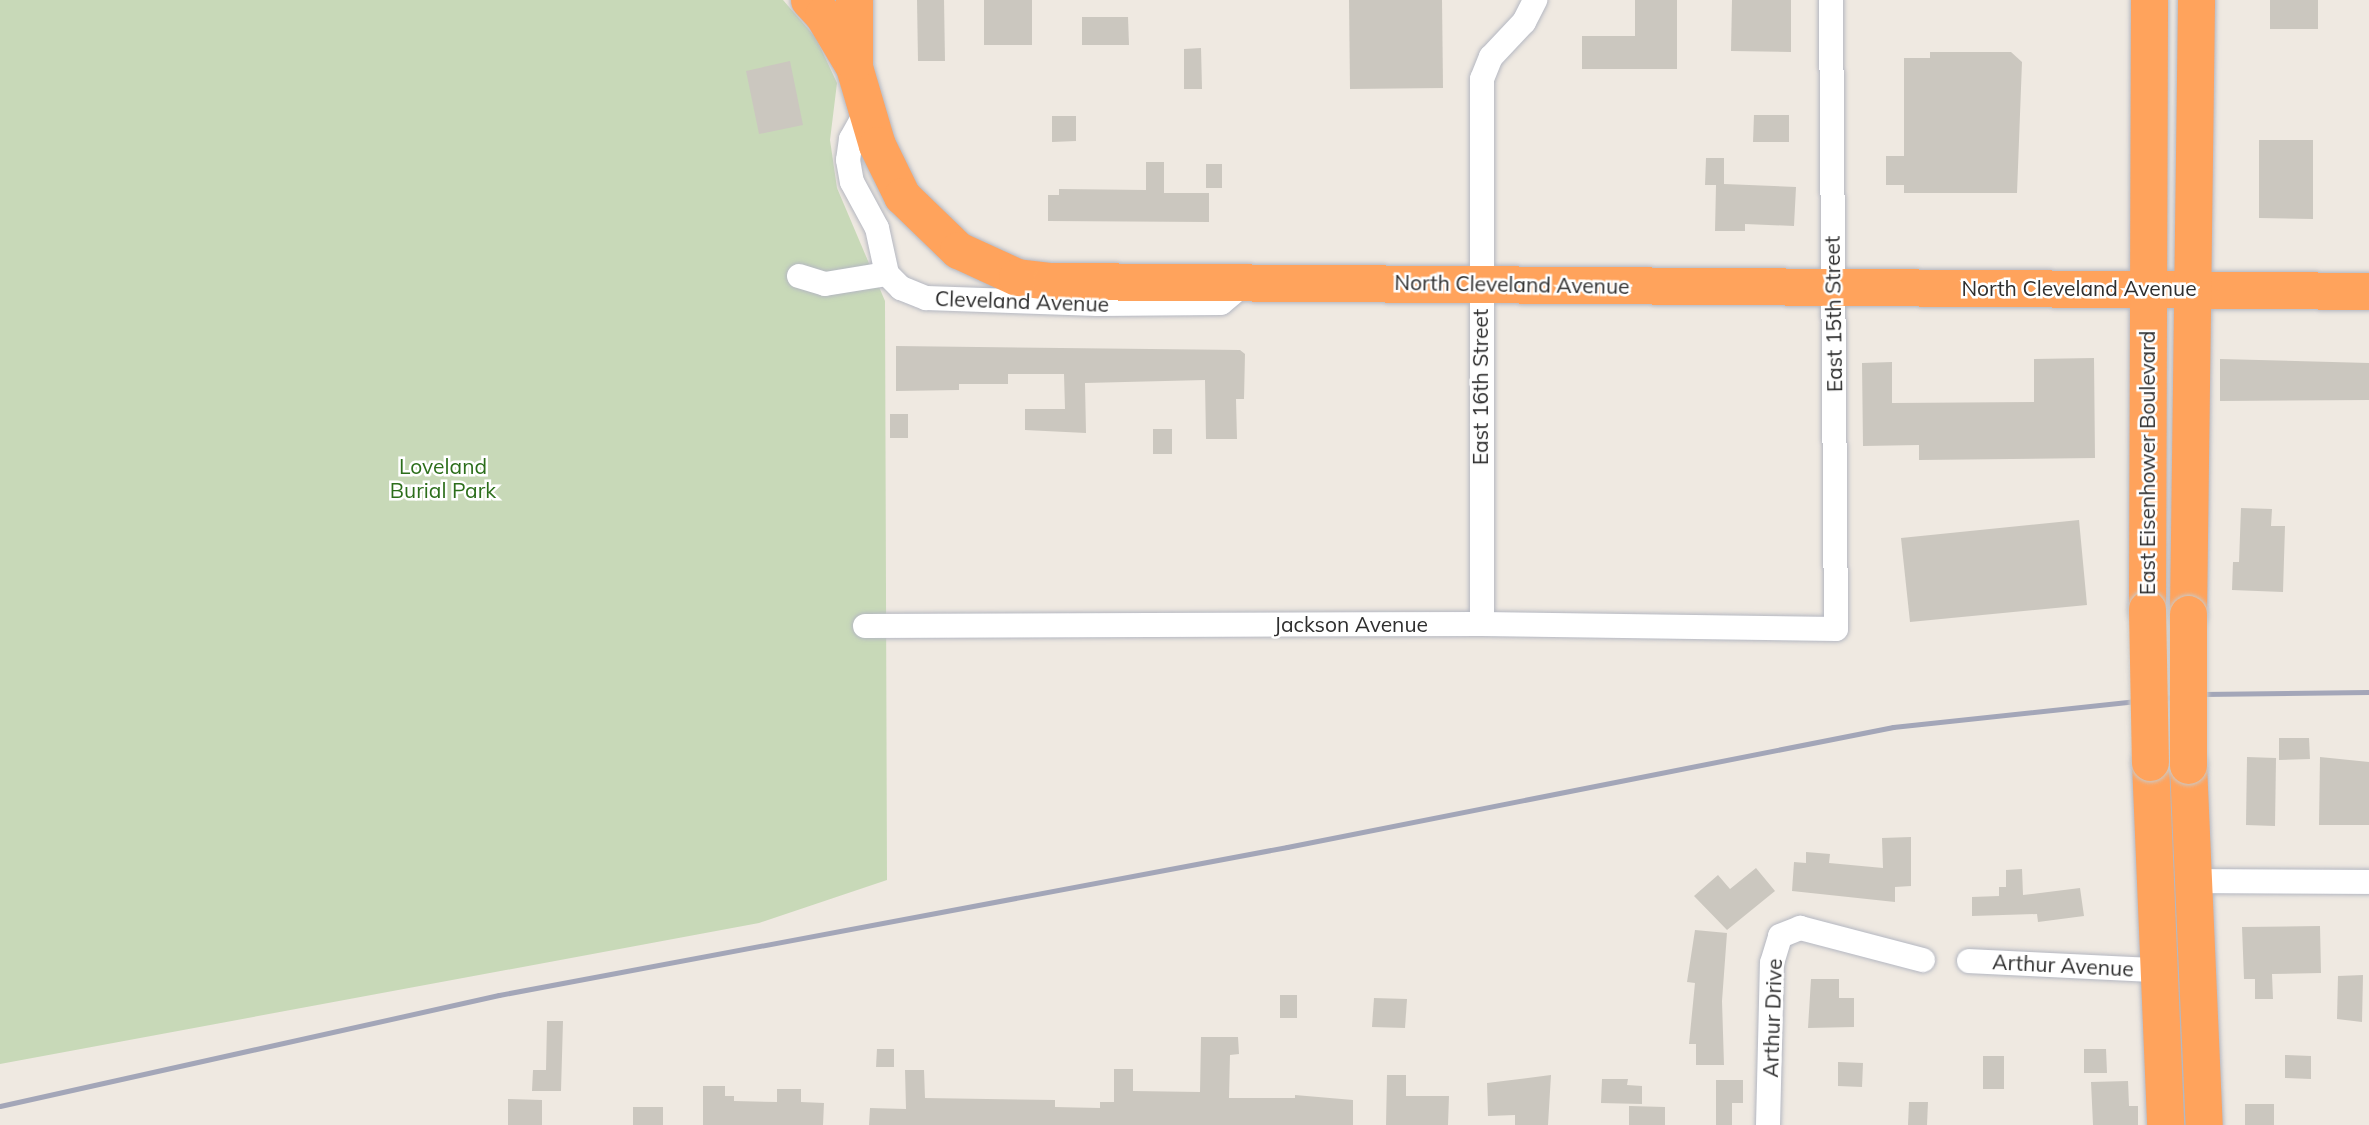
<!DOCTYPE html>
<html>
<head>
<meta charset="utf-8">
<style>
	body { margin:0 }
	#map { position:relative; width:2369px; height:1125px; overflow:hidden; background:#efe9e1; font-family:Mulish,sans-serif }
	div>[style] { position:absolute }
	.cemetery>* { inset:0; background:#c8d9b8 }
	.building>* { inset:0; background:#cbc7bf }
	.roads { filter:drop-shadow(0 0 2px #b4b7c1) drop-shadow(0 0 2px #b4b7c1) }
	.minor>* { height:24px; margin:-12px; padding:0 12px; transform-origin:12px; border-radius:12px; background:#fff }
	.highway>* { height:37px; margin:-18.5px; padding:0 18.5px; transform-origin:18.5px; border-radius:18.5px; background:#ffa35c }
	.rail>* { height:5px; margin:-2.5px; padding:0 2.5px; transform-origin:2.5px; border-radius:2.5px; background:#a3a6b8 }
	.bridges { filter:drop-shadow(0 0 2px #c9c9c9) drop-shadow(0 0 2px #c9c9c9) }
	.highway-bridge>* { height:37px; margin:-18.5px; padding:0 18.5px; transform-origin:18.5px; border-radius:18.5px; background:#ffa35c }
	span { translate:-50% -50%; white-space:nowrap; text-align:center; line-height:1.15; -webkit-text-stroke:5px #fff; paint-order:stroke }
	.street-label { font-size:21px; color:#2e2e2e }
	.park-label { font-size:21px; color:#2c6e1b }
</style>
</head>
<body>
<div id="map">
	<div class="cemetery">
		<i style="clip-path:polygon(0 0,783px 0,816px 38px,837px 83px,830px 140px,837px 188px,885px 301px,887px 880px,759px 923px,0 1064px)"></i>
	</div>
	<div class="building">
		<i style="clip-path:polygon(917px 0,944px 0,945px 61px,918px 61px)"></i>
		<i style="clip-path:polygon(984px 0,1032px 0,1032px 45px,984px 45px)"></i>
		<i style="clip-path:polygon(1349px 0,1442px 0,1443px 88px,1350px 89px)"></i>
		<i style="clip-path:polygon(1635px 0,1677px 0,1677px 69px,1582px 69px,1582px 36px,1635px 36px)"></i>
		<i style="clip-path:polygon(1732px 0,1791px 0,1791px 52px,1731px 51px)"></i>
		<i style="clip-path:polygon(2270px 0,2318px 0,2318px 29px,2270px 29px)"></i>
		<i style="clip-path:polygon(1082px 17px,1128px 17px,1129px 45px,1082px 45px)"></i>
		<i style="clip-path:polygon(1201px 48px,1202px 89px,1184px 89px,1184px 49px)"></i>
		<i style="clip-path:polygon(1930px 52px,2011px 52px,2022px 62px,2017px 193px,1904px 193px,1904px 185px,1886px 185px,1886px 156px,1904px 156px,1904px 58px,1930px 58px)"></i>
		<i style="clip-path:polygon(790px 61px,803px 125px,759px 134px,746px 71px)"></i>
		<i style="clip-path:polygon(1754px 115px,1789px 115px,1789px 142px,1753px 142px)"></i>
		<i style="clip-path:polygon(1052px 116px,1076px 116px,1076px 141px,1052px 142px)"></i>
		<i style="clip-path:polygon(2259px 140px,2313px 140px,2313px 219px,2259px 218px)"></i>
		<i style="clip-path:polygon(1706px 158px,1724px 158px,1724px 184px,1796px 187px,1794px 226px,1745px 224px,1745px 231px,1715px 231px,1716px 185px,1705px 185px)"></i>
		<i style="clip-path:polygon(1146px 162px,1164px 162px,1164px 193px,1209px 193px,1209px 222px,1048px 221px,1048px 195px,1059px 195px,1059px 189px,1146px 190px)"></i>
		<i style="clip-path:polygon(1206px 164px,1222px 164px,1222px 188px,1206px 188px)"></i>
		<i style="clip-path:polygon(896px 346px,1240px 350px,1245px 354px,1244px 399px,1236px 399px,1237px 439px,1206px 439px,1205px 380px,1085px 383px,1086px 433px,1025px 430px,1025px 409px,1065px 409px,1064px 374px,1008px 374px,1008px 384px,959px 384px,959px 390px,896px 391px)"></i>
		<i style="clip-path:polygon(2094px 358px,2095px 458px,1919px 460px,1919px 445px,1863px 446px,1862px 363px,1892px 362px,1892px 403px,2034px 402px,2034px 359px)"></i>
		<i style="clip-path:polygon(2220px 359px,2369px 363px,2369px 400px,2220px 401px)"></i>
		<i style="clip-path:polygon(890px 414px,908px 414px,908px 438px,890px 438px)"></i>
		<i style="clip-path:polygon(1153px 429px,1172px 429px,1172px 454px,1153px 454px)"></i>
		<i style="clip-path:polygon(2241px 508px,2272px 509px,2271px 526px,2285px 526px,2283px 592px,2232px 590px,2233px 562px,2239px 562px)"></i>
		<i style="clip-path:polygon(2079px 520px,2087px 605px,1910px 622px,1901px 538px)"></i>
		<i style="clip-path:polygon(2279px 738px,2309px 738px,2310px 759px,2279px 760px)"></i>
		<i style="clip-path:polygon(2247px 757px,2276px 758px,2275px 826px,2246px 825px)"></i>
		<i style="clip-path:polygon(2320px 757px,2369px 762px,2369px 825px,2319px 825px)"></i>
		<i style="clip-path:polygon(1911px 837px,1911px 886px,1895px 887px,1895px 902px,1792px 891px,1794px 862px,1806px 863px,1806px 852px,1830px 854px,1829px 863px,1883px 868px,1882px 838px)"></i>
		<i style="clip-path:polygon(1756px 868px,1775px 891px,1727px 930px,1694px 896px,1718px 875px,1730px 889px)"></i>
		<i style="clip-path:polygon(2022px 869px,2023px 895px,2080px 888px,2084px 916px,2038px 922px,2037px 914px,1972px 916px,1972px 897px,1999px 896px,1999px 887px,2006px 887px,2006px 870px)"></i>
		<i style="clip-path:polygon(2320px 926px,2321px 973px,2272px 974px,2273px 999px,2255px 999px,2255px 979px,2244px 979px,2242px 927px)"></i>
		<i style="clip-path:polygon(1695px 930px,1727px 933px,1722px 1001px,1724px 1065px,1696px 1065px,1696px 1044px,1689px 1044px,1695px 983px,1687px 982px)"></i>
		<i style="clip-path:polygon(2363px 975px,2362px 1022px,2337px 1019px,2338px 976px)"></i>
		<i style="clip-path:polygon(1811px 979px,1839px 979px,1839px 998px,1854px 998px,1854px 1027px,1808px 1028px)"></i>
		<i style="clip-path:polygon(1280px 995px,1297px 995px,1297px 1018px,1280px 1018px)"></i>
		<i style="clip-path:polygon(1374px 998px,1407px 999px,1405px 1028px,1372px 1027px)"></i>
		<i style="clip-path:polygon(547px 1021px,563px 1021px,561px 1091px,532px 1091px,533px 1070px,546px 1070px)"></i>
		<i style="clip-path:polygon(1201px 1037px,1238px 1037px,1239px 1054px,1230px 1055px,1229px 1098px,1295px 1098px,1295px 1095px,1353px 1100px,1353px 1125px,869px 1125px,870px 1108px,906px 1109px,905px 1070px,924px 1070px,925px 1098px,1055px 1100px,1055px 1107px,1100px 1108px,1100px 1102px,1114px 1102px,1114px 1069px,1133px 1069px,1133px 1091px,1200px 1092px)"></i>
		<i style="clip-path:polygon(877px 1049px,894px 1049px,894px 1067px,876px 1067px)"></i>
		<i style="clip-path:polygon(2084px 1049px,2106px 1049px,2107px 1073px,2084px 1073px)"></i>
		<i style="clip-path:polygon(2285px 1055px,2311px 1056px,2311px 1079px,2285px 1078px)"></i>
		<i style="clip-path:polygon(1983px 1056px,2004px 1056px,2004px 1089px,1983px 1089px)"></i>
		<i style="clip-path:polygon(1838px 1062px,1863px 1063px,1862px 1087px,1838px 1086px)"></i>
		<i style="clip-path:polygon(1387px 1075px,1406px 1075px,1406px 1096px,1449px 1096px,1448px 1125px,1386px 1125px)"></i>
		<i style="clip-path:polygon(1551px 1075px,1548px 1125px,1515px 1125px,1515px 1115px,1488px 1116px,1487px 1083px)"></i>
		<i style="clip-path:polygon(1602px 1079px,1628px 1079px,1627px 1085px,1642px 1086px,1642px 1104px,1601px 1103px)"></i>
		<i style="clip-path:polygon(1716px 1080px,1743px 1080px,1743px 1103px,1732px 1103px,1732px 1125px,1716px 1125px)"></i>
		<i style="clip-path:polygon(2128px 1081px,2129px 1106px,2138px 1106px,2138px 1125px,2093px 1125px,2091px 1082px)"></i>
		<i style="clip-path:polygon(703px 1086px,725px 1086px,725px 1096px,734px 1096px,734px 1101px,777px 1102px,777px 1089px,801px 1089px,801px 1102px,824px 1103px,823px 1125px,703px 1125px)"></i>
		<i style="clip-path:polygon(508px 1099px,542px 1100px,542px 1125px,508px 1125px)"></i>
		<i style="clip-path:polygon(1909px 1102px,1928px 1102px,1927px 1125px,1908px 1125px)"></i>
		<i style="clip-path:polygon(2245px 1104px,2274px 1104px,2274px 1125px,2245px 1125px)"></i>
		<i style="clip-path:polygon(1629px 1106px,1665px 1107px,1665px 1125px,1629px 1125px)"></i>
		<i style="clip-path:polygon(633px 1107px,663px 1107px,663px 1125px,633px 1125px)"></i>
	</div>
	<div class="roads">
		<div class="minor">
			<i style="left:866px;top:112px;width:31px;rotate:119deg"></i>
			<i style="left:851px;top:139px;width:21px;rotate:98deg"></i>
			<i style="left:848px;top:160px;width:22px;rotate:80deg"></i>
			<i style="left:852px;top:182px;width:52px;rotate:61.5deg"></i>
			<i style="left:877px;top:228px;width:47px;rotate:77.7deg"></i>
			<i style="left:887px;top:274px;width:20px;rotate:45deg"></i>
			<i style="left:901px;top:288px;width:27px;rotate:22deg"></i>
			<i style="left:926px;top:298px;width:171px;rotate:2deg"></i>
			<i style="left:1097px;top:304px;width:124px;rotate:-0.5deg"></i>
			<i style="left:1221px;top:303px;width:34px;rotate:-40deg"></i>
			<i style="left:799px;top:276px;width:27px;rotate:17deg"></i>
			<i style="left:825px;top:284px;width:63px;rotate:-9.2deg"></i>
			<i style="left:1482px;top:624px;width:545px;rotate:-90deg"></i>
			<i style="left:1482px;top:79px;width:24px;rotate:-68deg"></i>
			<i style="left:1491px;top:57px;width:48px;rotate:-46.7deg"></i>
			<i style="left:1524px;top:22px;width:25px;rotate:-63deg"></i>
			<i style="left:865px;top:626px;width:617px;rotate:-0.19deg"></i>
			<i style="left:1482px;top:624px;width:354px;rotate:0.8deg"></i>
			<i style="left:1836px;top:629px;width:629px;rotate:-90.46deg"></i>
			<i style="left:2190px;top:881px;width:179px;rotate:0.3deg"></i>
			<i style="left:1969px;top:961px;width:187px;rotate:2.8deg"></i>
			<i style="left:1768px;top:1125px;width:162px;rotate:-88.6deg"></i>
			<i style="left:1772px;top:963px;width:28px;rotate:-73deg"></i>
			<i style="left:1780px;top:936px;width:22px;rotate:-22deg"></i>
			<i style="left:1800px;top:928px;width:127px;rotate:14.6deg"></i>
		</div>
		<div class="highway">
			<i style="left:809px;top:0;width:21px;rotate:47deg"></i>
			<i style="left:823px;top:15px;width:61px;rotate:59.2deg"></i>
			<i style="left:854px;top:67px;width:81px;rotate:73.6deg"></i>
			<i style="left:877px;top:145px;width:57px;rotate:63.9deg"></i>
			<i style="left:902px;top:196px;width:78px;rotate:44deg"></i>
			<i style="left:958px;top:250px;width:65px;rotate:24.6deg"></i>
			<i style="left:1017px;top:277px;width:34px;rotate:7deg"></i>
			<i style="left:1051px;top:281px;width:1318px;rotate:0.43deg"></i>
			<i style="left:854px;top:62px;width:62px;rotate:-90deg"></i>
			<i style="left:2147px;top:609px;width:609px;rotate:-89.81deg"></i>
			<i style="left:2188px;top:614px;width:614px;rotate:-89.25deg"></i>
			<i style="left:2150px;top:762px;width:363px;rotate:87.6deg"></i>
			<i style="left:2188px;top:765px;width:360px;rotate:87.5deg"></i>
		</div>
	</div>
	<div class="rail">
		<i style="left:0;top:1106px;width:511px;rotate:-12.54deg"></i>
		<i style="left:499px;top:995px;width:802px;rotate:-10.64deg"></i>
		<i style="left:1287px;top:847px;width:618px;rotate:-11.2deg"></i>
		<i style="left:1893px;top:727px;width:311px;rotate:-6.1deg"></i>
		<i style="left:2202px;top:694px;width:167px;rotate:-0.7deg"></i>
	</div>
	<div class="bridges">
		<div class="highway-bridge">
			<i style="left:2147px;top:609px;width:153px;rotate:88.9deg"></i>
			<i style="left:2188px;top:614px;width:151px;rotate:90deg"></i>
		</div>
	</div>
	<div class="street-label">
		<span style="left:1512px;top:284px;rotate:1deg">North Cleveland Avenue</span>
		<span style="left:2079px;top:288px">North Cleveland Avenue</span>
		<span style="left:1022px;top:301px;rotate:2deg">Cleveland Avenue</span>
		<span style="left:1833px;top:314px;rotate:-91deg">East 15th Street</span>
		<span style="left:1480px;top:387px;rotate:-90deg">East 16th Street</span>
		<span style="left:2147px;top:463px;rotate:-90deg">East Eisenhower Boulevard</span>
		<span style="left:1351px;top:624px">Jackson Avenue</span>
		<span style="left:2063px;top:965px;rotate:3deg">Arthur Avenue</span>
		<span style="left:1772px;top:1018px;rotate:-88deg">Arthur Drive</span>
	</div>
	<div class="park-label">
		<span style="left:443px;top:478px">Loveland<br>Burial Park</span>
	</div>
</div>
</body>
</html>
